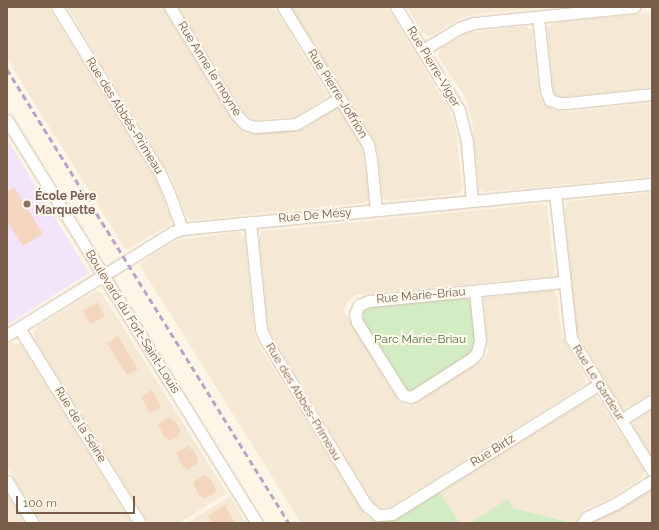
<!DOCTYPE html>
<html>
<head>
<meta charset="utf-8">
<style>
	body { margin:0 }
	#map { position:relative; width:659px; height:530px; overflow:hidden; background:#fdf6e7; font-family:Raleway,sans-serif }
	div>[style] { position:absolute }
	.residential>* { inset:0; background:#f5e8d5 }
	.education>* { inset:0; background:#f3e4fa }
	.green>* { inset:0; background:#d3ecc4 }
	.building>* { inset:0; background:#f4d5bd }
	.roads { filter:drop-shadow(0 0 1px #d0beac) drop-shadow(0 0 1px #d0beac) }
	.minor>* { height:11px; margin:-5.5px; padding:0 5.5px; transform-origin:5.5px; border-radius:5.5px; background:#fff }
	.rail>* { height:2.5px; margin-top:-1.25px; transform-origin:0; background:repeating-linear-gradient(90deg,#b9a4c8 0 6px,transparent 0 10px) }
	.dots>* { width:11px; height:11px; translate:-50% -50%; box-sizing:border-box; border:2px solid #fff9ee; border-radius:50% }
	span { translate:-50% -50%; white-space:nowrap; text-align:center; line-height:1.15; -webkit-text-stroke:4px #fff9ee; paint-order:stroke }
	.street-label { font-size:12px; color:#795c4a }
	.education-label { font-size:12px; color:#785e54; font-weight:700 }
	.left { translate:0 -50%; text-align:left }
	.park-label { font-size:12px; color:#4d793e }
	.frame { position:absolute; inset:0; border:8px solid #795c4a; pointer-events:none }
	.scale { position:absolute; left:16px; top:496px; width:119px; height:18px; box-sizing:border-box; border:2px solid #795c4a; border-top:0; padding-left:5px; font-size:12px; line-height:14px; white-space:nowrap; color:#795c4a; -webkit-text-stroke:3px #fff9ee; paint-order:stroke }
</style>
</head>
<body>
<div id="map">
	<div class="residential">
		<i style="clip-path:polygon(7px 7px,48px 7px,157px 182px,171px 218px,169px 225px,126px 250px,7px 59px)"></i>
		<i style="clip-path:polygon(67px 7px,162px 7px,236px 126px,247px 134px,303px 129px,335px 108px,340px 110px,361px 145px,369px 198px,365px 203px,191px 220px,186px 216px,172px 178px)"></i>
		<i style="clip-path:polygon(179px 7px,274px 7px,328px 96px,296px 116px,253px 120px,244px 112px)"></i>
		<i style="clip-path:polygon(292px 7px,387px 7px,450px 111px,456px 130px,462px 187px,459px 194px,386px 201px,383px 197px,377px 148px,371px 134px,291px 8px)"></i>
		<i style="clip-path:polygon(407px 7px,555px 7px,475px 14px,459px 19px,430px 36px,422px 32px)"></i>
		<i style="clip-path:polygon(652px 13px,652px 87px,561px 97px,554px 93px,547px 28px,554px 23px)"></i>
		<i style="clip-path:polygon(525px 26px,532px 30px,539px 96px,544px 103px,553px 110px,568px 112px,652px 103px,652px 176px,483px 192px,479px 188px,472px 120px,465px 97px,438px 57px,440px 48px,467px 33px)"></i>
		<i style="clip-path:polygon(652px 193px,652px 393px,624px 409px,620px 405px,576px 330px,565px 210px,568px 201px)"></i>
		<i style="clip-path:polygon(541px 204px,547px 206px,555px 273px,551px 276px,356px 295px,347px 302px,344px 311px,399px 402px,409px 406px,483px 360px,488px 353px,484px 298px,553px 290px,557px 295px,562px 337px,584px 375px,586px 381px,584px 385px,391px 506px,381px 507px,373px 502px,269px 330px,259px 238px,261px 233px,263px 231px)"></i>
		<i style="clip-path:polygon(240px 232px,245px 239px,254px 332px,257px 342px,365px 515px,372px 520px,381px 521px,381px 523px,301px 523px,139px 264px,177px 240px)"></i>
		<i style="clip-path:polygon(96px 291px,101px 292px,227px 493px,179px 523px,149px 523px,35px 340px,34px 333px,37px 327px)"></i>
		<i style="clip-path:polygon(10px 343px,16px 343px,21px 345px,131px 523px,42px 523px,7px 467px,7px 346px)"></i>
		<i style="clip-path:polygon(594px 396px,598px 398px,644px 471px,642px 478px,609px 499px,585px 509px,579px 515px,576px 523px,513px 508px,508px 500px,470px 523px,460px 523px,439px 492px)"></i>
		<i style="clip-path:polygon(652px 410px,652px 457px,633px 427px,633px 422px,637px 419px)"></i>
		<i style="clip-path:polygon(651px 489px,652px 523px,591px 523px,594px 520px,620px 508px)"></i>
		<i style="clip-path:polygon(7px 494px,25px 523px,7px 523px)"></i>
		<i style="clip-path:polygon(230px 496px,246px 523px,187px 523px)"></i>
	</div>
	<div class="education">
		<i style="clip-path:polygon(7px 139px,89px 273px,7px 325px)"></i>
	</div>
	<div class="green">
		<i style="clip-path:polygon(463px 297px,470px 300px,471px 304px,475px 340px,473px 350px,470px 354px,413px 390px,406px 390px,363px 321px,363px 312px,370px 306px)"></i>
		<i style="clip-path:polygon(439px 492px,460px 523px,381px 523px,381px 521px,389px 521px,398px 518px)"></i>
		<i style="clip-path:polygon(508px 499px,513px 508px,573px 523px,470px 523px)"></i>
	</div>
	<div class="building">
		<i style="clip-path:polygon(14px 187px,43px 234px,23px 246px,7px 221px,7px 192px)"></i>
		<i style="clip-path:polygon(97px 302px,105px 316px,91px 324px,84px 316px,86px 315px,83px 311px)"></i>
		<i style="clip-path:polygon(118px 336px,138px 369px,127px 375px,107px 343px)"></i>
		<i style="clip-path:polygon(152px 390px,161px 407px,150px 413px,141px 397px)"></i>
		<i style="clip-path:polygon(170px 417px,172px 421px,174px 420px,181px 431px,179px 432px,180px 435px,169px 441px,167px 438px,165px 439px,158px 424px)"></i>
		<i style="clip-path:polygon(188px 446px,190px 450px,192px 448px,198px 460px,197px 461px,198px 463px,187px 470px,185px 467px,183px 468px,176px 452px)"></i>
		<i style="clip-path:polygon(205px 475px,208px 478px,209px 477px,216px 489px,214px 490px,216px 492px,204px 499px,202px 496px,200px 497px,193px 482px)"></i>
		<i style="clip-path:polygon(225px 505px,235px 523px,212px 523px,208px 516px)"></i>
	</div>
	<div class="roads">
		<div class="minor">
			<i style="left:57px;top:7px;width:195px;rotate:58.2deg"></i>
			<i style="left:160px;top:173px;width:22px;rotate:66deg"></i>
			<i style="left:169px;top:193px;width:38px;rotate:70deg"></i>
			<i style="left:170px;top:7px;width:126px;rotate:58.3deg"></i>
			<i style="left:236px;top:114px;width:13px;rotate:48deg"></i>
			<i style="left:245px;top:124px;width:10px;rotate:17deg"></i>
			<i style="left:255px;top:127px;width:41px;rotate:-4.2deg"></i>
			<i style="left:296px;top:124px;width:51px;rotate:-30.6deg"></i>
			<i style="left:283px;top:7px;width:161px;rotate:58.2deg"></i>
			<i style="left:368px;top:144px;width:15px;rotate:79deg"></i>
			<i style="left:371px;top:159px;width:51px;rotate:84.4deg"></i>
			<i style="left:396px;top:7px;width:121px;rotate:58.5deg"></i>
			<i style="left:459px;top:110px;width:34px;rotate:76deg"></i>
			<i style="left:467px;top:143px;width:58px;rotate:85.1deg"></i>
			<i style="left:538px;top:17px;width:74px;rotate:83.8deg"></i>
			<i style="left:546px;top:91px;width:10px;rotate:66deg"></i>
			<i style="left:550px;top:100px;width:9px;rotate:18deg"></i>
			<i style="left:559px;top:103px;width:9px"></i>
			<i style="left:568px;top:103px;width:84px;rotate:-6.1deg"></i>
			<i style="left:423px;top:50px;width:42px;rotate:-31.4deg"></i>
			<i style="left:459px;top:28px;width:16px;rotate:-18deg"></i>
			<i style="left:474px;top:23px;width:161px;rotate:-5.7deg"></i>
			<i style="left:7px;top:120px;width:474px;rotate:58.2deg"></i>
			<i style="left:555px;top:193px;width:146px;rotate:83.7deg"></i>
			<i style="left:571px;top:338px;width:155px;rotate:58.5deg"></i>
			<i style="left:250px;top:222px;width:108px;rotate:84.1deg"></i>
			<i style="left:261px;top:329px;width:9px;rotate:69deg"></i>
			<i style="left:264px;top:337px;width:197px;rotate:58.7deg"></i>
			<i style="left:366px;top:505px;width:16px;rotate:40deg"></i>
			<i style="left:378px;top:515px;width:14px;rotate:-4deg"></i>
			<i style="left:392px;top:514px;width:243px;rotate:-32.1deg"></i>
			<i style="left:475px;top:292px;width:48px;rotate:84.1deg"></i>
			<i style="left:480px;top:340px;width:13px;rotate:103deg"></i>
			<i style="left:477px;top:353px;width:8px;rotate:135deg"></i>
			<i style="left:471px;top:359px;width:67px;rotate:147.3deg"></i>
			<i style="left:415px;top:395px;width:5px;rotate:158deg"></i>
			<i style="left:410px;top:397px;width:7px;rotate:-164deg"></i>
			<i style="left:403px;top:395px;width:86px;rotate:-122.2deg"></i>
			<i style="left:357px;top:322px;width:8px;rotate:-104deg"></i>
			<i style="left:355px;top:314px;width:10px;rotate:-66deg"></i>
			<i style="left:359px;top:305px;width:11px;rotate:-22deg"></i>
			<i style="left:369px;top:301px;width:195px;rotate:-5.6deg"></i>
			<i style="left:19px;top:328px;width:229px;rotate:58.2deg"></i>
			<i style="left:7px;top:335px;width:195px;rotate:-31.8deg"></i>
			<i style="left:173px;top:232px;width:9px;rotate:-18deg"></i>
			<i style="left:182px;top:229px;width:472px;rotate:-5.5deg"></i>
			<i style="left:621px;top:420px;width:36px;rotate:-32deg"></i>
			<i style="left:7px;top:481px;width:49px;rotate:58.2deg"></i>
			<i style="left:583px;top:523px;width:7px;rotate:-56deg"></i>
			<i style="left:587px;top:517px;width:31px;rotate:-25deg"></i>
			<i style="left:615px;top:504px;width:44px;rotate:-31.9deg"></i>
		</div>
	</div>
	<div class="rail">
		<i style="left:7px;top:69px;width:534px;rotate:58.15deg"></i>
	</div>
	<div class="dots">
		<i style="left:27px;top:204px;background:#8d6e63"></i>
	</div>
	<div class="street-label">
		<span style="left:433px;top:67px;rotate:59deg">Rue Pierre-Viger</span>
		<span style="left:209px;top:69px;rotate:58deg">Rue Anne le moyne</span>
		<span style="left:337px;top:94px;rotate:58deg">Rue Pierre-Joffrion</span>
		<span style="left:124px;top:116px;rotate:58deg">Rue des Abbés-Primeau</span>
		<span style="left:315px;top:216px;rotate:-5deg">Rue De Mésy</span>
		<span style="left:421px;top:296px;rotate:-5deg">Rue Marie-Briau</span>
		<span style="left:132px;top:322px;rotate:58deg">Boulevard du Fort-Saint-Louis</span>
		<span style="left:598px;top:383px;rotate:58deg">Rue Le Gardeur</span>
		<span style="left:303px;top:402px;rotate:59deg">Rue des Abbés-Primeau</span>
		<span style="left:80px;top:425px;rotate:58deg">Rue de la Seine</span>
		<span style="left:493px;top:451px;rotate:-32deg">Rue Birtz</span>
	</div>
	<div class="education-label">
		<span class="left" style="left:35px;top:204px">École Père<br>Marquette</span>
	</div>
	<div class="park-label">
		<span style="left:420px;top:340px">Parc Marie-Briau</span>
	</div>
	<div class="frame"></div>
	<div class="scale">100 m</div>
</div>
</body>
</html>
